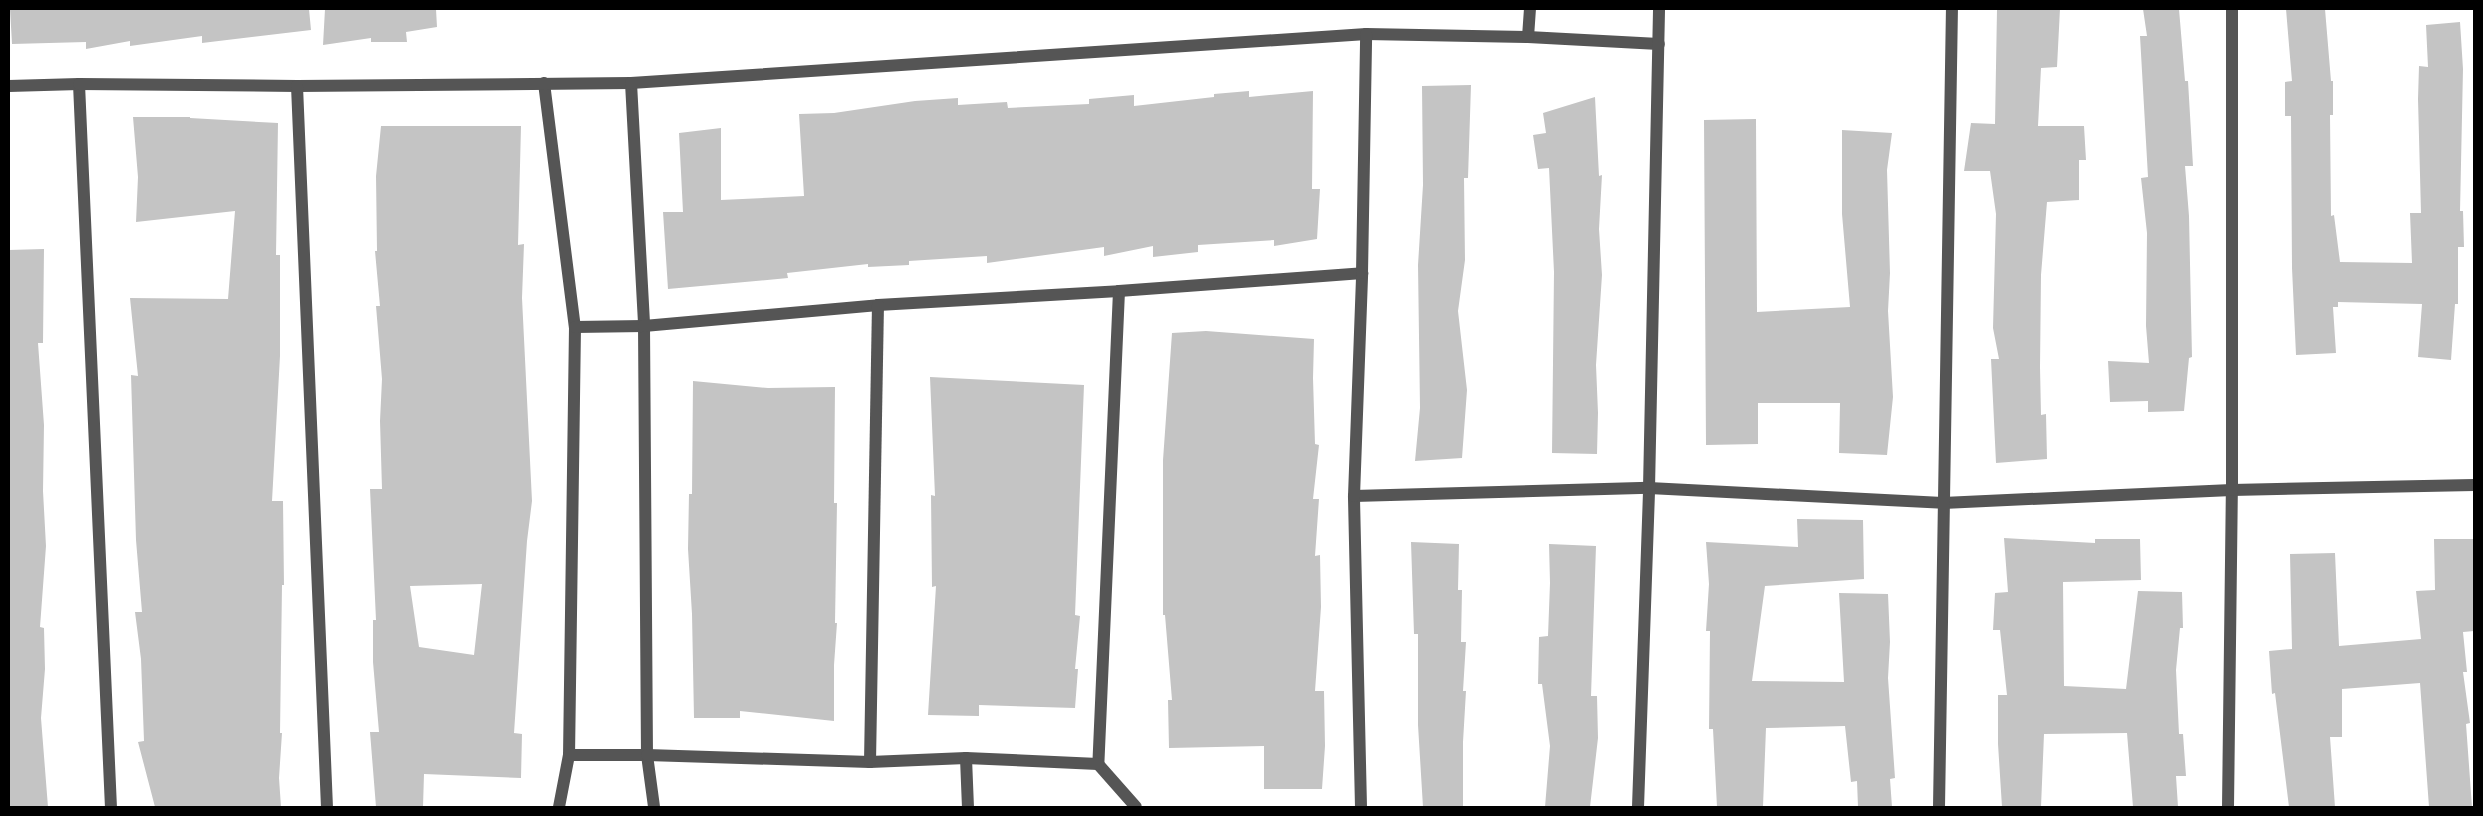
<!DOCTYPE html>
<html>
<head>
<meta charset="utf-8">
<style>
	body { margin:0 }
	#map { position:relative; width:2483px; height:816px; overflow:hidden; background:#fff; font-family:Manrope,sans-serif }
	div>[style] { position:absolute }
	.building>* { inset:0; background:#c4c4c4 }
	.minor>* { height:12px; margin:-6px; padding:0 6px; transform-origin:6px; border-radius:6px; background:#555 }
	span { translate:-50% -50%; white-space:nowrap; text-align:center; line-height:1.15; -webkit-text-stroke:5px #fff; paint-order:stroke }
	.frame { position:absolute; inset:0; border:10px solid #000; pointer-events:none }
</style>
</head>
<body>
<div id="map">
	<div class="building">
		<i style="clip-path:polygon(10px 9px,309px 9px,311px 30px,202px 43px,202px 36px,130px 46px,130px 41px,86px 49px,86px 42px,12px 44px)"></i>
		<i style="clip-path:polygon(325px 9px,436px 9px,437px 27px,406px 32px,407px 42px,371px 42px,371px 38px,323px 45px)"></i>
		<i style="clip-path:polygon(1997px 9px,2060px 9px,2057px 67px,2041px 68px,2038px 126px,2084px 126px,2086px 160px,2079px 160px,2079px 200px,2047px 202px,2041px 275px,2040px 367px,2041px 415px,2046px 414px,2047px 459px,1996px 463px,1991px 359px,1999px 359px,1993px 328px,1996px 214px,1990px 171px,1964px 171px,1971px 123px,1995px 124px)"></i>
		<i style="clip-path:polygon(2143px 9px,2179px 9px,2185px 81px,2188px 81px,2193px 166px,2185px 166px,2189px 216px,2192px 357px,2189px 358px,2184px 411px,2148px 412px,2148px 401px,2110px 402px,2108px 361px,2149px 363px,2146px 326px,2147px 233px,2141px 178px,2148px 177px,2140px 36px,2147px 36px)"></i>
		<i style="clip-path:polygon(2286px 9px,2325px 9px,2331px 81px,2333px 81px,2333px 115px,2330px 115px,2331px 216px,2334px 215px,2340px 262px,2412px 263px,2410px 213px,2421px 213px,2418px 99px,2419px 66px,2428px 67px,2426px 25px,2460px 22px,2463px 69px,2460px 211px,2463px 211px,2464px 247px,2458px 247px,2458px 304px,2455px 304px,2451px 360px,2418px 357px,2422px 304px,2338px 302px,2338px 307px,2333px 307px,2336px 353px,2296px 355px,2292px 268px,2291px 116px,2285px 116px,2285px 82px,2292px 81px)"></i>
		<i style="clip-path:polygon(1471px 85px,1468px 178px,1464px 178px,1465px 260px,1458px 311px,1467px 390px,1462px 458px,1415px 461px,1420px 408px,1418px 265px,1423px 185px,1422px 86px)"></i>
		<i style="clip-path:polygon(1249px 91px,1249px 97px,1313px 91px,1312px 189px,1320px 189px,1317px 239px,1274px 246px,1274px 240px,1198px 245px,1198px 252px,1153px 257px,1153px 246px,1104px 256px,1104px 247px,987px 263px,987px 256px,909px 261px,909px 265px,868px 267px,868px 264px,787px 273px,788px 278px,668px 289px,663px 212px,683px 212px,679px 133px,721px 128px,721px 200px,804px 196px,799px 114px,834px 113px,915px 101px,958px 98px,958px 105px,1007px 102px,1008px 108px,1089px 104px,1089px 99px,1134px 95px,1134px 106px,1214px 97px,1214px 94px)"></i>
		<i style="clip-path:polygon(1595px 97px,1599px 176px,1602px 175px,1599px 229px,1602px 275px,1596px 365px,1598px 413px,1597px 454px,1552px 453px,1554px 272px,1549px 168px,1538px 169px,1533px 135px,1546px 133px,1543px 113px)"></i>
		<i style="clip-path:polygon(133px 117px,190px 117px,190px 118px,278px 123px,276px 255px,280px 255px,280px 356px,272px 501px,283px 501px,284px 585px,282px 585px,280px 733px,282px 733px,279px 778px,281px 807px,155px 807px,138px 742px,144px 741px,141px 659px,135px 612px,142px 612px,136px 540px,131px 375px,138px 376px,130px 298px,228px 299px,235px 211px,136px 222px,138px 177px)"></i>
		<i style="clip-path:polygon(1756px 119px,1757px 312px,1850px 307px,1842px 214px,1842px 130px,1892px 133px,1887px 170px,1890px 273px,1888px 311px,1893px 397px,1887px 455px,1839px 453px,1840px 403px,1758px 403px,1758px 444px,1706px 445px,1704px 120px)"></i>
		<i style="clip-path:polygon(evenodd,381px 126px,521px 126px,518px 245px,524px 244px,522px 298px,532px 501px,527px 541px,514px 733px,522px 734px,521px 778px,424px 774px,423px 807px,376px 807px,370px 732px,379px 732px,373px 662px,373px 620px,376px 620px,370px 489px,382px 489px,380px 421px,382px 379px,376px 306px,380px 306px,375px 251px,377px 251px,376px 176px,381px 126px,482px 584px,474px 655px,419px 647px,410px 586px,482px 584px)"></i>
		<i style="clip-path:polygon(44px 249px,43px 343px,38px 343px,44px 425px,43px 491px,46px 546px,40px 627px,44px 628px,45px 669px,41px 718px,48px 807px,9px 807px,9px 250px)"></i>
		<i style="clip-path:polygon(1206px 331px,1314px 339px,1313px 378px,1315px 444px,1319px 445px,1313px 499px,1319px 499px,1315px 556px,1320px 555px,1321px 607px,1315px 691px,1324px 691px,1325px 746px,1322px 789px,1264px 789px,1264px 746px,1169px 748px,1168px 700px,1172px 700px,1165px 615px,1163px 615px,1163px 460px,1172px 333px)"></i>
		<i style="clip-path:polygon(930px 377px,1084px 385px,1075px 615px,1080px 616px,1075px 669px,1078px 669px,1075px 708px,979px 705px,979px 716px,928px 715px,936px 586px,932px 587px,931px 495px,935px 496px)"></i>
		<i style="clip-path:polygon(693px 381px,768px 388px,835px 387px,834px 503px,837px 503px,835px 623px,837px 623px,834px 665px,834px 721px,740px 711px,740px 718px,694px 718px,692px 614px,688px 549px,689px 494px,692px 494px)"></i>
		<i style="clip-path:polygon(1797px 519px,1863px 520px,1864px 579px,1765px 586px,1752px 681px,1844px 682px,1839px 593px,1888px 594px,1890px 642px,1888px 678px,1895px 778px,1890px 779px,1892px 807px,1858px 807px,1857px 781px,1851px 782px,1845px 726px,1766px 728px,1763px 807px,1717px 807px,1713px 729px,1709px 729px,1710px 631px,1706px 631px,1709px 584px,1706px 542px,1798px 547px)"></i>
		<i style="clip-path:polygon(2004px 538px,2095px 543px,2095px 539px,2140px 539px,2141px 580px,2063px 582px,2064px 686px,2126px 689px,2138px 591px,2182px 592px,2183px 628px,2180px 628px,2176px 670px,2179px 734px,2183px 734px,2186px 776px,2176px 776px,2178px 807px,2133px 807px,2127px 733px,2044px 734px,2041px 807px,2002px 807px,1998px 744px,1998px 695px,2007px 695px,2000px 630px,1993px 630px,1995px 593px,2008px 592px)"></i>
		<i style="clip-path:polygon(2434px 539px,2473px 539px,2474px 631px,2463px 632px,2467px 672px,2463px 672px,2470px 723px,2466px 724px,2472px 807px,2429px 807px,2420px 683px,2342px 689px,2342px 737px,2330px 737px,2335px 807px,2289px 807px,2275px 693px,2272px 694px,2269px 651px,2292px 649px,2290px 554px,2335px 553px,2339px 646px,2421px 639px,2416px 591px,2435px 590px)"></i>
		<i style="clip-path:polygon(1411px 542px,1459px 544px,1458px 590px,1462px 590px,1461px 642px,1466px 642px,1463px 691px,1466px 691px,1463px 742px,1463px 807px,1423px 807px,1418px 725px,1418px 634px,1414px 634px)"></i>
		<i style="clip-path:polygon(1549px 544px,1596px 546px,1591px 696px,1597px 696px,1598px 738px,1590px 807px,1545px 807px,1550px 746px,1542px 684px,1538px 684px,1539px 637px,1548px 636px,1550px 583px)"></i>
	</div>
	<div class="minor">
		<i style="left:1528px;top:37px;width:131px;rotate:3.1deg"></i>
		<i style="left:544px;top:83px;width:246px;rotate:82.8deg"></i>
		<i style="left:575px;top:327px;width:428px;rotate:90.8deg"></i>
		<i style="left:569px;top:755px;width:53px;rotate:100.9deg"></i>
		<i style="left:631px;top:83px;width:243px;rotate:86.9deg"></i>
		<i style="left:644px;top:326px;width:429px;rotate:89.6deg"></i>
		<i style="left:647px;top:755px;width:52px;rotate:82.3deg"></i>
		<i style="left:79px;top:84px;width:724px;rotate:87.47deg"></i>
		<i style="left:9px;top:86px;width:70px;rotate:-1.6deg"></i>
		<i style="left:79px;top:84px;width:218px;rotate:0.5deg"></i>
		<i style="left:297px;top:86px;width:334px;rotate:-0.5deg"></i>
		<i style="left:631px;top:83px;width:737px;rotate:-3.81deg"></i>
		<i style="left:1366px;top:34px;width:162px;rotate:1.1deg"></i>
		<i style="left:1528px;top:37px;width:28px;rotate:-86deg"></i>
		<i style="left:297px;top:86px;width:722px;rotate:87.62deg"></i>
		<i style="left:1119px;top:291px;width:473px;rotate:92.5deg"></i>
		<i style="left:1098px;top:764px;width:57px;rotate:48.5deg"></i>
		<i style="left:575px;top:327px;width:69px;rotate:-0.8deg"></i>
		<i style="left:644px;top:326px;width:235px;rotate:-5.1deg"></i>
		<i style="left:878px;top:305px;width:241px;rotate:-3.3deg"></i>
		<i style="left:1119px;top:291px;width:244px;rotate:-4.2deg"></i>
		<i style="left:1354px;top:496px;width:295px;rotate:-1.6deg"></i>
		<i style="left:1649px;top:488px;width:294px;rotate:2.9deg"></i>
		<i style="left:1943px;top:503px;width:289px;rotate:-2.6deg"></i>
		<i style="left:2232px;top:490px;width:242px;rotate:-1.2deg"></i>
		<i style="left:569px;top:755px;width:78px"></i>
		<i style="left:647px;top:755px;width:223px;rotate:1.8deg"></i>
		<i style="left:870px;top:762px;width:96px;rotate:-2.4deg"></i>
		<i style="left:966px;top:758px;width:132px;rotate:2.6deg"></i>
		<i style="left:966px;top:758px;width:49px;rotate:87.7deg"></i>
		<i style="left:870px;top:762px;width:457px;rotate:-89deg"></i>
		<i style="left:1361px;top:807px;width:311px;rotate:-91.3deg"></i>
		<i style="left:1354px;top:496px;width:223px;rotate:-87.9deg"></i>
		<i style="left:1362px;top:273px;width:239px;rotate:-89deg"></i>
		<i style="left:1638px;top:807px;width:319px;rotate:-88deg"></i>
		<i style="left:1649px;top:488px;width:479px;rotate:-88.8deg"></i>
		<i style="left:1939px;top:807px;width:798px;rotate:-89.07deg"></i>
		<i style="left:2228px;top:807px;width:317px;rotate:-89.3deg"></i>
		<i style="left:2232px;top:490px;width:481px;rotate:-90deg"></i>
	</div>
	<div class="frame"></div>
</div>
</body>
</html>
